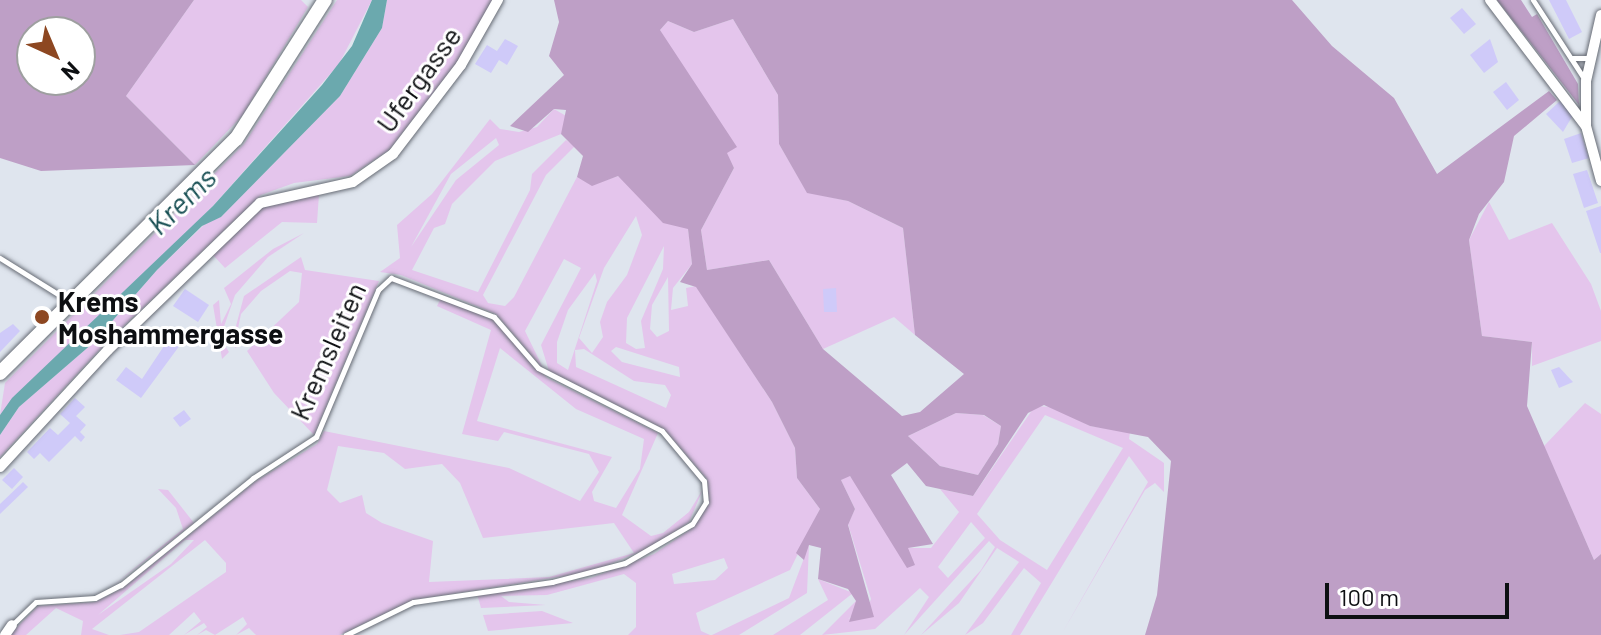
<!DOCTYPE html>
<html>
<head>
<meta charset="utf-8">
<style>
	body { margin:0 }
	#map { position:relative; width:1601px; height:635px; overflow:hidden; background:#dfe5ee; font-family:Barlow,sans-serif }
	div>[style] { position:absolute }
	.green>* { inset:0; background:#e4c5ec }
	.forest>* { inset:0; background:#be9fc6 }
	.water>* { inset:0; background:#6ba9ae }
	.building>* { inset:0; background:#cfcaf9 }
	.roads { filter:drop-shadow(0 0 2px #676c75) drop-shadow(0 0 2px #676c75) }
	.lane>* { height:5px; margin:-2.5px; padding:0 2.5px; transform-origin:2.5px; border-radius:2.5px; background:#fff }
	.street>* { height:10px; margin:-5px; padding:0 5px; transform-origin:5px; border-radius:5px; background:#fff }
	.secondary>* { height:14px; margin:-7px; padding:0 7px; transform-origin:7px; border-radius:7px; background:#fff }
	.dots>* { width:22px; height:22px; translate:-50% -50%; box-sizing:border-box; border:4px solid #fff; border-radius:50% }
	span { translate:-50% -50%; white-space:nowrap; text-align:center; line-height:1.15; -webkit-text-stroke:6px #fff; paint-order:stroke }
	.street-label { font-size:28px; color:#0d0f12 }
	.poi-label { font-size:28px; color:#0d0f12; font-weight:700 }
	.left { translate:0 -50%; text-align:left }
	.water-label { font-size:30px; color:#164e52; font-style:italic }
	.north { position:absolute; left:16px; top:16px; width:80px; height:80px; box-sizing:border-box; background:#fff; border:2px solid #9e9fa0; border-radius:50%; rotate:136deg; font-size:22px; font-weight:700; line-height:32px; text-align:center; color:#0d0f12 }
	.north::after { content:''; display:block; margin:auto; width:28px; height:36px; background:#8d4721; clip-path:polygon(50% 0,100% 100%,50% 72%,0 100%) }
	.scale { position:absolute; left:1325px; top:583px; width:184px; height:36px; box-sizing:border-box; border:4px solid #0d0f12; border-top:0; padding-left:10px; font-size:24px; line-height:28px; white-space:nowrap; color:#0d0f12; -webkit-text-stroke:6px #fff; paint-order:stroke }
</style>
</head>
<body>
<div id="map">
	<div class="green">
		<i style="clip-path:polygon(194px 0,301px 0,308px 7px,242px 116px,195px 165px,126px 96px)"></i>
		<i style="clip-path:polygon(337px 0,372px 0,339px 64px,213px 206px,0 415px,5px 383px,244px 144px)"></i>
		<i style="clip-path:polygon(387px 0,493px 0,457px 62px,389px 150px,350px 176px,294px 183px,261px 195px,104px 345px,0 457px,0 435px,19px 407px,93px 343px,157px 270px,206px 223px,221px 217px,340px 96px,382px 28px)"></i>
		<i style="clip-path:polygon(733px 19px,778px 95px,779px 144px,807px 192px,848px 201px,903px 228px,915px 335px,894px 317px,823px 349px,769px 260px,707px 270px,701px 230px,734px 168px,660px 30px,668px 21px,694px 32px)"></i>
		<i style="clip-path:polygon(evenodd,554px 109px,568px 117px,561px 134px,495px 161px,452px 204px,445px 224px,434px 228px,412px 270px,478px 292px,530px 190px,532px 174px,566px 140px,575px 146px,546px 175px,483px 295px,488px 303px,505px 306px,514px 297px,577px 177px,592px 185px,618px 176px,688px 228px,692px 264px,673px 288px,671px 310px,688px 306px,686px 288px,696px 286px,772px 402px,795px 448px,797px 478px,820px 509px,790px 570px,696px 613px,701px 631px,710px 635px,628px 635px,636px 627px,636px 583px,624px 574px,547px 595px,501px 596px,509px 602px,546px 605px,481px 608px,477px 594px,591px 578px,654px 554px,694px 527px,709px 504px,707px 479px,664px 429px,549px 371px,541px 345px,581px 268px,564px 259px,525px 331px,544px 370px,496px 314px,401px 275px,380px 272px,400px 258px,397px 225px,432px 194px,490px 119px,500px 129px,519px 132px,537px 127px,554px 109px,496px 138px,499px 145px,456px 180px,411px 247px,451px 174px,496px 138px,554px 109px,636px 216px,642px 235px,627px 275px,607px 302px,600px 322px,603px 337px,592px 353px,579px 338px,604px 268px,636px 216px,554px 109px,664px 246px,663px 269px,641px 321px,645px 348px,636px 349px,626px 343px,627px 318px,664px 246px,554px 109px,595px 273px,597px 281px,568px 370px,557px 363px,557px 342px,568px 310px,595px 273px,554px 109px,668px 277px,669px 331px,657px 337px,650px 329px,652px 305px,668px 277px,554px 109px,616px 347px,679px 367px,680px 377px,622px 362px,611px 351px,616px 347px,554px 109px,584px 349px,634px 381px,665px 385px,671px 395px,666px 408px,576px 367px,575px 350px,584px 349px,554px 109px,724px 558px,728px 568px,715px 580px,674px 584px,672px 574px,724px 558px)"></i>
		<i style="clip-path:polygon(319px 194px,317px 223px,282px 222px,225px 268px,213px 255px,263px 207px)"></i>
		<i style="clip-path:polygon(1489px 202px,1509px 240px,1552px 223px,1591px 284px,1601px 311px,1601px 341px,1532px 366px,1532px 342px,1482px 336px,1469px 240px)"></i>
		<i style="clip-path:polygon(304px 233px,268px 257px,235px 295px,220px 338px,229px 352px,222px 359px,213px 305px,219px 300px,221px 324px,231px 304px,224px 288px,273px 249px)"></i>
		<i style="clip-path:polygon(301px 257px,305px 270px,379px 281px,314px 435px,274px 393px,247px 351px,299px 302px,302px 273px,290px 271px,261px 291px,241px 314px,237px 333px,243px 344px,235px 348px,233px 337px,244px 296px)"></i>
		<i style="clip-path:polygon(evenodd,441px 298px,493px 320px,547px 378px,658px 433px,622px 515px,651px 536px,663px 533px,689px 512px,703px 489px,689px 522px,654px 546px,590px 572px,413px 600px,340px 635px,256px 635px,249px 628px,236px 635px,247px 624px,243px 617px,215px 635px,206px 630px,197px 635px,207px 627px,204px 623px,184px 635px,201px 621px,194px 612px,169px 635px,120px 635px,139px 632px,226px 572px,226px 563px,205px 540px,92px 629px,109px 635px,81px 635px,83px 621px,56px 608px,26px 635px,9px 635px,38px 606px,95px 602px,123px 588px,256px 481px,317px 444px,324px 431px,509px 468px,580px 501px,599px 472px,589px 454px,504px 432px,498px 441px,462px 434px,491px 330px,437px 306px,441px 298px,500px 348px,576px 409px,644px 439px,640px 469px,616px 508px,594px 501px,592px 492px,612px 457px,477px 421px,500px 348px,441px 298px,338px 446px,384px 453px,405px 469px,442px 464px,460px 483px,483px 538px,614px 523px,634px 553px,549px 577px,429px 582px,433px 541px,382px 523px,366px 513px,362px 495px,340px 503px,327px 490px,338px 446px,441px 298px,185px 540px,194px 540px,171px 564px,98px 615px,185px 540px)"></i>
		<i style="clip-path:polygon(1585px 403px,1601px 414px,1601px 554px,1594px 560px,1544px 446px)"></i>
		<i style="clip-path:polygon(evenodd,1035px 406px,1053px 407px,1090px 426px,1130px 432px,1129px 439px,1164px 463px,1164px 492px,1155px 483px,1145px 490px,1061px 635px,1148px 482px,1129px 456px,1020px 635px,1011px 635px,1041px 583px,1024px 568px,983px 623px,965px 635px,1019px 562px,997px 548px,959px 603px,921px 635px,981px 570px,995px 547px,989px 541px,904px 635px,929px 597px,920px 588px,875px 629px,822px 635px,856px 601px,858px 611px,848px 619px,867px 610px,871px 599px,848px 524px,855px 509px,841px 480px,849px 475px,908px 548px,931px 548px,959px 512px,940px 489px,973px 496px,1035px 406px,1045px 415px,1123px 448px,1047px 570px,1000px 540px,977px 514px,1045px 415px,1035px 406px,971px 522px,985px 538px,948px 578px,938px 567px,971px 522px)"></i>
		<i style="clip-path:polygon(956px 413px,983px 415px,1001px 426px,998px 444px,978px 475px,940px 466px,908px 436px)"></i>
		<i style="clip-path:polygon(158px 489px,168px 490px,194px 523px,111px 587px,183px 529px,176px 508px)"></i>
		<i style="clip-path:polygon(809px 545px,807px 593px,739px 635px,712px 635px,789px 598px)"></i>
		<i style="clip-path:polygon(818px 579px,853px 593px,800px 635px,773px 635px,828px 600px)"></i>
		<i style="clip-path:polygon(542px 611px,573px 623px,488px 631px,483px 615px)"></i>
	</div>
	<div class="forest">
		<i style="clip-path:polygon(evenodd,0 0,194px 0,126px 96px,195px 165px,41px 171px,0 158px,0 0,32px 32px,80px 32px,80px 80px,32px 80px,32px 32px)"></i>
		<i style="clip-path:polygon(evenodd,554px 0,1292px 0,1332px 46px,1394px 98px,1437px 174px,1549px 91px,1557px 100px,1514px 136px,1504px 182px,1479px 214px,1469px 240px,1482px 336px,1532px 342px,1527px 406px,1594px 560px,1601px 554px,1601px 635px,1145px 635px,1157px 595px,1171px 461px,1148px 437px,1090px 426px,1044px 405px,1028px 413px,973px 496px,926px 486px,907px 463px,891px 475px,933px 544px,908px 548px,915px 565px,907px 568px,850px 476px,841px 480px,855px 509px,848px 525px,874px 617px,849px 622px,856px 601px,848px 589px,818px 579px,821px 548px,809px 545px,804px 560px,796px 553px,820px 509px,797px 478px,795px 448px,772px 402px,696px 287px,680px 282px,692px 264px,688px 229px,663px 223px,618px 176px,592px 186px,577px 177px,583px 156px,561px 134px,566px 110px,554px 109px,528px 132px,510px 126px,564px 75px,549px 56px,559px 22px,554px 0,733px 19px,778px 95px,779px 144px,807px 193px,848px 201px,903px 228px,915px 335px,964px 374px,920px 412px,902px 416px,823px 349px,769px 260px,707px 270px,701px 230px,734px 168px,727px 153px,737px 147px,660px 30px,668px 21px,694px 32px,733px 19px,554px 0,956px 413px,984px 415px,1001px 426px,998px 444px,978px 475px,940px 466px,908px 436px,956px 413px)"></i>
		<i style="clip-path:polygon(1497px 0,1521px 0,1532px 17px,1537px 14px,1578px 84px,1579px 105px)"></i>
	</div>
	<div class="water">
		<i style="clip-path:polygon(372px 0,387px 0,382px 28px,340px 96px,221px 217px,202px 226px,157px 270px,93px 343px,19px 407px,0 435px,0 415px,12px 398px,213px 206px,322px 85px,352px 46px)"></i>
	</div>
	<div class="building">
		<i style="clip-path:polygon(1549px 0,1566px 0,1582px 32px,1569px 39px)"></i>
		<i style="clip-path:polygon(1462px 8px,1476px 24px,1464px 34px,1450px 18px)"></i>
		<i style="clip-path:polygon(505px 39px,518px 46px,507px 65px,499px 60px,491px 73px,475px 64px,487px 45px,497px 51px)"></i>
		<i style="clip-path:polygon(1490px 39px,1498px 62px,1484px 73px,1470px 55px)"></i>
		<i style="clip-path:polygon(1506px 82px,1519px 100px,1507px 110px,1493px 92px)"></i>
		<i style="clip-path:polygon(1560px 101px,1573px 115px,1563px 132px,1546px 114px)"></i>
		<i style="clip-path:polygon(1581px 133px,1589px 158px,1572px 163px,1564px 139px)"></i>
		<i style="clip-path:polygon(1587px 170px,1598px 203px,1584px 208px,1573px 174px)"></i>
		<i style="clip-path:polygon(1601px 206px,1601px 253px,1600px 253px,1586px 211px)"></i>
		<i style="clip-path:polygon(836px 288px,837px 312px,824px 312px,823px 289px)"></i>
		<i style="clip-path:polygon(185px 289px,209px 305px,198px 322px,173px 306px)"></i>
		<i style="clip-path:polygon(13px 324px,20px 331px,0 352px,0 333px)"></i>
		<i style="clip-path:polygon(172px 334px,183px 341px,141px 398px,116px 380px,126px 367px,142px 379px)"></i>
		<i style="clip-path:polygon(1559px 367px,1573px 382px,1559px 388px,1551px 370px)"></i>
		<i style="clip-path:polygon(75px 398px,85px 407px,76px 416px,86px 425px,80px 432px,85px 437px,81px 442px,75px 436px,49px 462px,40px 453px,34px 459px,27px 452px,50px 428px,58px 435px,70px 423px,60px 414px)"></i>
		<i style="clip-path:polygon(184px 410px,191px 419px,180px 427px,173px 418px)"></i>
		<i style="clip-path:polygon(14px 468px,23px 477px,12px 489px,2px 480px)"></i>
		<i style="clip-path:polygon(23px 482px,28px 487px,0 514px,0 504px)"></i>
	</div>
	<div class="roads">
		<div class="lane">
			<i style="left:1533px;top:0;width:95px;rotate:57deg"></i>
			<i style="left:1571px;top:58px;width:20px"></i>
			<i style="left:0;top:258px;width:81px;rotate:31.9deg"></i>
			<i style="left:12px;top:625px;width:33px;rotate:-44deg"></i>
			<i style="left:36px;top:602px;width:59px;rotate:-3.9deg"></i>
			<i style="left:95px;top:598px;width:29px;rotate:-27deg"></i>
			<i style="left:121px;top:585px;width:170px;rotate:-39deg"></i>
			<i style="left:253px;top:478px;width:75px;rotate:-33.1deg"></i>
			<i style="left:316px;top:437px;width:160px;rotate:-67.1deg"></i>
			<i style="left:378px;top:290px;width:18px;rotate:-43deg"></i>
			<i style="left:391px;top:278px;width:110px;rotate:20.7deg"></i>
			<i style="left:494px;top:317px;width:67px;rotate:49.2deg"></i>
			<i style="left:538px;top:368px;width:139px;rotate:26.9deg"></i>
			<i style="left:662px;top:431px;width:65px;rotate:50deg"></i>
			<i style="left:704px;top:481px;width:21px;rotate:85deg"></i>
			<i style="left:706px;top:502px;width:26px;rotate:122deg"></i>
			<i style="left:692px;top:524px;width:78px;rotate:149.8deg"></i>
			<i style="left:625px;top:563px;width:75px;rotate:165.4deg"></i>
			<i style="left:552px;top:582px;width:140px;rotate:171.8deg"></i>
			<i style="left:413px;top:602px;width:75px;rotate:153.8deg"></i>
		</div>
		<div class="street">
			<i style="left:1490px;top:0;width:157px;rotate:52.8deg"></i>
			<i style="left:1601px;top:15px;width:68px;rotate:102.8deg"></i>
			<i style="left:1586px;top:81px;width:45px;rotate:90deg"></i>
			<i style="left:1586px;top:126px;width:57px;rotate:74.7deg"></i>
			<i style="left:0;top:467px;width:159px;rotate:-47.3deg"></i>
			<i style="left:108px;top:350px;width:211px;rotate:-44deg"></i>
			<i style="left:260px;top:203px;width:95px;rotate:-12.7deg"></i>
			<i style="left:353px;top:182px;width:49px;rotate:-35deg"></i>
			<i style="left:393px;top:154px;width:112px;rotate:-52.6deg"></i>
			<i style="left:461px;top:65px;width:75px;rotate:-60.4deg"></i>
			<i style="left:5px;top:635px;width:12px;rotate:-55deg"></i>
		</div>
		<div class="secondary">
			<i style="left:0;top:373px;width:332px;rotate:-44.8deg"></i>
			<i style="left:236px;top:139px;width:165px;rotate:-57.4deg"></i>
		</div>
	</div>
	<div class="dots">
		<i style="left:42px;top:317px;background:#8d4721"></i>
	</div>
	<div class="street-label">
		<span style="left:418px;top:79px;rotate:-54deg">Ufergasse</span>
		<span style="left:327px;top:351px;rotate:-66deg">Kremsleiten</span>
	</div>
	<div class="poi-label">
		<span class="left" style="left:58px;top:317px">Krems<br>Moshammergasse</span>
	</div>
	<div class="water-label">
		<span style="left:181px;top:200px;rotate:-44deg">Krems</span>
	</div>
	<div class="north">N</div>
	<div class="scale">100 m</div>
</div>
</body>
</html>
